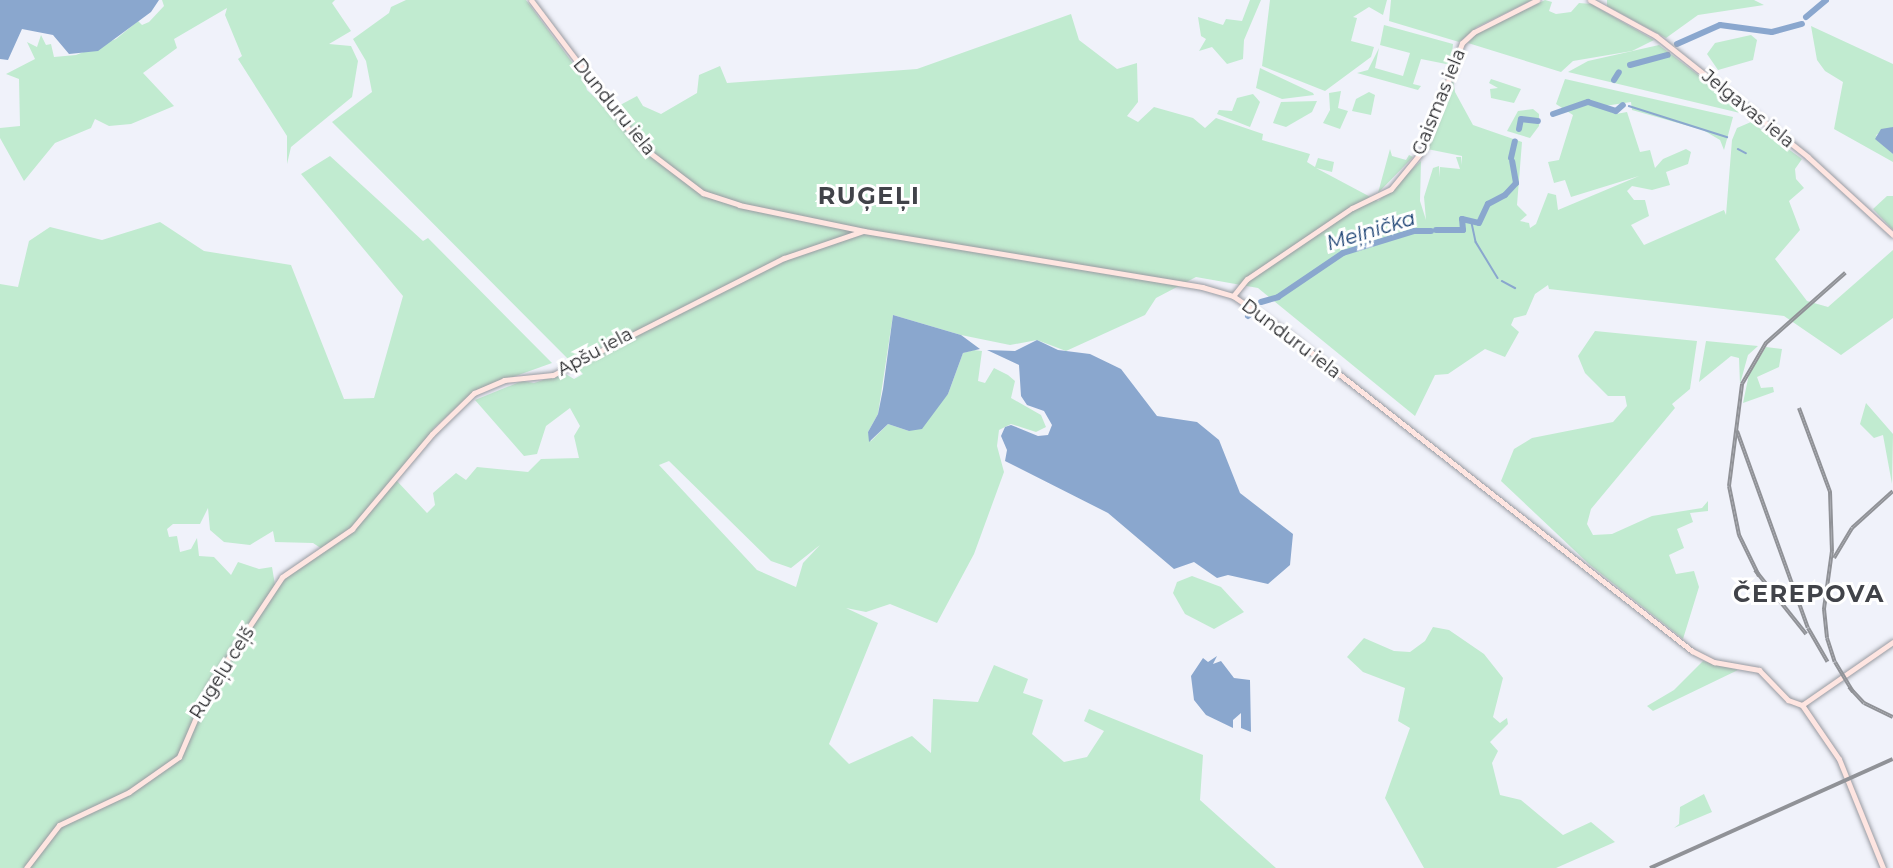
<!DOCTYPE html>
<html>
<head>
<meta charset="utf-8">
<style>
	body { margin:0 }
	#map { position:relative; width:1893px; height:868px; overflow:hidden; background:#f0f2fa; font-family:Montserrat,sans-serif }
	div>[style] { position:absolute }
	.green>* { inset:0; background:#c1ebd0 }
	.water>* { inset:0; background:#8aa7ce }
	.stream>* { height:1.5px; margin:-0.75px; padding:0 0.75px; transform-origin:0.75px; border-radius:0.75px; background:#8aa7ce }
	.river>* { height:6px; margin:-3px; padding:0 3px; transform-origin:3px; border-radius:3px; background:#8aa7ce }
	.roads { filter:drop-shadow(0 0 2px #999ba2) drop-shadow(0 0 2px #999ba2) }
	.secondary>* { height:5px; margin:-2.5px; padding:0 2.5px; transform-origin:2.5px; border-radius:2.5px; background:#fee5e1 }
	.rail>* { height:4px; margin-top:-2px; transform-origin:0; background:repeating-linear-gradient(90deg,#fff 0 4.5px,#909297 0 9px); box-sizing:border-box; border-block:2px solid #909297 }
	span { translate:-50% -50%; white-space:nowrap; text-align:center; line-height:1.15; -webkit-text-stroke:6px #fff; paint-order:stroke }
	.street-label { font-size:18px; color:#252629 }
	.water-label { font-size:20px; color:#1a4172; font-style:italic }
	.district-label { font-size:24px; color:#414349; font-weight:700; letter-spacing:1.5px }
</style>
</head>
<body>
<div id="map">
	<div class="green">
		<i style="clip-path:polygon(162px 0,335px 0,332px 3px,351px 31px,329px 44px,351px 46px,358px 61px,352px 97px,291px 147px,287px 164px,287px 136px,238px 59px,242px 56px,225px 15px,227px 8px,174px 39px,177px 48px,143px 73px,174px 106px,131px 124px,109px 126px,95px 119px,91px 128px,55px 143px,24px 181px,0 138px,0 128px,20px 126px,19px 79px,6px 74px,35px 59px,27px 42px,37px 47px,41px 35px,46px 45px,51px 44px,54px 57px,76px 55px,116px 39px,138px 21px,142px 25px,149px 22px,164px 6px)"></i>
		<i style="clip-path:polygon(evenodd,526px 0,583px 77px,587px 90px,609px 111px,637px 96px,643px 106px,661px 114px,697px 93px,699px 75px,720px 66px,727px 83px,917px 69px,1071px 14px,1079px 40px,1117px 69px,1137px 63px,1138px 102px,1127px 116px,1138px 122px,1154px 107px,1193px 118px,1205px 128px,1216px 118px,1263px 134px,1262px 140px,1310px 154px,1307px 162px,1315px 167px,1318px 158px,1334px 162px,1332px 172px,1316px 168px,1378px 201px,1421px 161px,1420px 201px,1426px 220px,1424px 197px,1433px 168px,1439px 166px,1439px 177px,1440px 167px,1460px 169px,1456px 157px,1461px 157px,1462px 165px,1462px 156px,1427px 149px,1453px 78px,1455px 92px,1473px 125px,1522px 142px,1517px 205px,1527px 215px,1520px 221px,1529px 223px,1530px 228px,1536px 224px,1548px 193px,1556px 195px,1558px 210px,1639px 176px,1571px 197px,1565px 180px,1554px 183px,1548px 162px,1559px 160px,1573px 115px,1556px 104px,1565px 79px,1733px 117px,1724px 150px,1720px 140px,1703px 130px,1632px 110px,1631px 102px,1598px 107px,1616px 114px,1627px 112px,1640px 152px,1650px 150px,1655px 168px,1663px 159px,1686px 149px,1691px 152px,1688px 164px,1666px 172px,1670px 185px,1652px 190px,1632px 186px,1627px 191px,1634px 200px,1645px 200px,1649px 216px,1631px 225px,1644px 245px,1724px 210px,1726px 215px,1732px 140px,1737px 128px,1751px 122px,1802px 159px,1795px 169px,1796px 179px,1804px 188px,1789px 201px,1800px 230px,1775px 259px,1807px 301px,1828px 307px,1893px 250px,1893px 318px,1841px 355px,1784px 316px,1549px 289px,1548px 285px,1535px 294px,1526px 315px,1514px 318px,1511px 325px,1519px 332px,1505px 357px,1485px 349px,1448px 374px,1435px 375px,1415px 416px,1258px 288px,1196px 277px,1156px 298px,1145px 315px,1066px 351px,1037px 340px,1010px 345px,961px 335px,893px 315px,878px 414px,868px 432px,871px 441px,888px 424px,909px 431px,948px 394px,963px 353px,974px 350px,982px 351px,978px 381px,985px 383px,994px 368px,1008px 375px,1015px 381px,1011px 398px,1041px 415px,1046px 427px,1036px 432px,1011px 424px,999px 430px,997px 446px,1004px 472px,974px 554px,937px 623px,890px 604px,866px 612px,846px 608px,878px 623px,829px 744px,849px 764px,912px 736px,931px 753px,933px 699px,978px 702px,994px 665px,1028px 679px,1023px 693px,1043px 700px,1032px 734px,1064px 762px,1087px 757px,1104px 731px,1084px 721px,1089px 709px,1203px 755px,1200px 800px,1276px 868px,0 868px,0 284px,18px 287px,29px 241px,50px 227px,102px 240px,160px 222px,204px 251px,291px 265px,344px 399px,374px 398px,403px 296px,301px 174px,330px 156px,423px 241px,428px 238px,552px 363px,474px 391px,434px 428px,396px 480px,427px 513px,435px 505px,433px 493px,456px 473px,466px 480px,477px 467px,528px 472px,541px 459px,579px 458px,574px 436px,580px 426px,570px 408px,546px 426px,537px 454px,524px 456px,475px 400px,522px 381px,534px 383px,564px 373px,574px 379px,583px 374px,332px 122px,372px 92px,366px 61px,353px 39px,389px 13px,391px 7px,406px 0,526px 0,669px 461px,771px 561px,791px 568px,820px 545px,803px 563px,796px 587px,757px 570px,659px 465px,669px 461px,526px 0,208px 508px,210px 530px,224px 542px,250px 545px,273px 531px,275px 542px,313px 543px,325px 551px,275px 585px,272px 567px,259px 569px,238px 562px,231px 575px,214px 557px,199px 556px,197px 538px,191px 549px,180px 552px,177px 536px,169px 537px,167px 529px,173px 524px,200px 524px,208px 508px)"></i>
		<i style="clip-path:polygon(1250px 0,1261px 0,1244px 40px,1243px 59px,1227px 64px,1212px 47px,1199px 51px,1206px 39px,1201px 36px,1198px 17px,1223px 25px,1226px 19px,1242px 21px)"></i>
		<i style="clip-path:polygon(1270px 0,1387px 0,1383px 15px,1369px 7px,1353px 17px,1357px 18px,1351px 41px,1374px 47px,1371px 57px,1325px 91px,1262px 66px)"></i>
		<i style="clip-path:polygon(1391px 0,1532px 0,1477px 27px,1459px 42px,1389px 21px)"></i>
		<i style="clip-path:polygon(1545px 0,1552px 2px,1549px 11px,1556px 14px,1571px 12px,1579px 3px,1591px 4px,1654px 40px,1632px 51px,1573px 61px,1561px 72px,1468px 43px,1477px 33px)"></i>
		<i style="clip-path:polygon(1607px 0,1754px 0,1764px 5px,1698px 15px,1666px 38px,1607px 6px)"></i>
		<i style="clip-path:polygon(1384px 25px,1453px 44px,1451px 65px,1421px 59px,1413px 84px,1421px 86px,1418px 90px,1357px 73px,1368px 70px,1379px 48px,1375px 68px,1403px 76px,1410px 53px,1380px 45px)"></i>
		<i style="clip-path:polygon(1811px 26px,1893px 64px,1893px 127px,1876px 135px,1893px 154px,1893px 162px,1834px 129px,1843px 82px,1825px 71px,1817px 60px)"></i>
		<i style="clip-path:polygon(1751px 35px,1757px 40px,1753px 60px,1718px 70px,1707px 54px,1715px 43px)"></i>
		<i style="clip-path:polygon(1659px 45px,1739px 106px,1740px 113px,1568px 72px,1588px 61px)"></i>
		<i style="clip-path:polygon(1260px 68px,1313px 93px,1314px 95px,1282px 99px,1256px 88px)"></i>
		<i style="clip-path:polygon(1491px 79px,1521px 89px,1514px 103px,1491px 98px,1490px 89px,1498px 88px,1489px 83px)"></i>
		<i style="clip-path:polygon(1341px 91px,1338px 108px,1348px 111px,1340px 129px,1323px 123px,1330px 110px,1329px 93px)"></i>
		<i style="clip-path:polygon(1369px 92px,1375px 95px,1371px 115px,1352px 111px,1356px 99px)"></i>
		<i style="clip-path:polygon(1253px 94px,1260px 102px,1250px 127px,1217px 114px,1219px 110px,1232px 111px,1237px 98px)"></i>
		<i style="clip-path:polygon(1317px 101px,1312px 112px,1286px 127px,1273px 123px,1281px 102px)"></i>
		<i style="clip-path:polygon(1533px 109px,1539px 114px,1539px 126px,1530px 138px,1507px 131px,1518px 111px)"></i>
		<i style="clip-path:polygon(1390px 149px,1392px 156px,1406px 160px,1409px 155px,1413px 157px,1378px 193px)"></i>
		<i style="clip-path:polygon(1887px 196px,1893px 196px,1893px 230px,1873px 209px)"></i>
		<i style="clip-path:polygon(1595px 331px,1697px 341px,1690px 389px,1672px 404px,1675px 408px,1591px 509px,1587px 524px,1593px 535px,1612px 534px,1652px 516px,1702px 508px,1708px 501px,1708px 511px,1690px 513px,1693px 522px,1677px 529px,1684px 548px,1669px 555px,1676px 574px,1694px 571px,1699px 587px,1683px 639px,1590px 565px,1501px 481px,1514px 449px,1532px 438px,1613px 422px,1627px 406px,1625px 396px,1608px 396px,1585px 373px,1578px 356px)"></i>
		<i style="clip-path:polygon(1706px 341px,1758px 346px,1748px 355px,1740px 384px,1739px 358px,1731px 356px,1699px 382px)"></i>
		<i style="clip-path:polygon(1766px 347px,1782px 349px,1779px 367px,1757px 377px,1761px 388px,1773px 387px,1774px 392px,1743px 403px,1749px 374px)"></i>
		<i style="clip-path:polygon(1866px 403px,1893px 434px,1892px 484px,1883px 435px,1874px 438px,1860px 424px)"></i>
		<i style="clip-path:polygon(1192px 576px,1221px 587px,1244px 612px,1214px 629px,1185px 614px,1173px 593px,1177px 582px)"></i>
		<i style="clip-path:polygon(1433px 627px,1449px 630px,1484px 654px,1503px 678px,1493px 717px,1500px 723px,1507px 718px,1508px 724px,1490px 742px,1498px 751px,1492px 763px,1500px 795px,1521px 800px,1563px 835px,1591px 822px,1615px 842px,1556px 868px,1424px 868px,1385px 798px,1410px 728px,1398px 721px,1405px 688px,1363px 672px,1347px 657px,1364px 638px,1394px 651px,1410px 652px,1425px 641px)"></i>
		<i style="clip-path:polygon(1703px 661px,1738px 670px,1653px 711px,1647px 706px,1674px 690px)"></i>
		<i style="clip-path:polygon(1704px 794px,1712px 812px,1674px 828px,1679px 824px,1680px 807px)"></i>
	</div>
	<div class="water">
		<i style="clip-path:polygon(0 0,159px 0,151px 12px,98px 51px,69px 54px,53px 35px,22px 29px,8px 60px,0 59px)"></i>
		<i style="clip-path:polygon(1893px 127px,1893px 154px,1875px 139px,1881px 129px)"></i>
		<i style="clip-path:polygon(893px 315px,961px 335px,980px 349px,963px 353px,948px 394px,922px 429px,909px 431px,888px 424px,869px 442px,868px 432px,878px 414px,883px 389px)"></i>
		<i style="clip-path:polygon(1037px 340px,1058px 350px,1090px 354px,1121px 369px,1157px 416px,1197px 422px,1219px 440px,1240px 493px,1293px 534px,1290px 565px,1268px 584px,1228px 575px,1217px 578px,1194px 562px,1174px 569px,1108px 513px,1005px 461px,1007px 450px,1001px 436px,1005px 427px,1011px 425px,1038px 436px,1048px 435px,1052px 425px,1044px 411px,1027px 405px,1021px 396px,1019px 365px,987px 350px,1015px 351px)"></i>
		<i style="clip-path:polygon(1217px 656px,1213px 664px,1221px 661px,1234px 678px,1250px 680px,1251px 732px,1241px 728px,1241px 713px,1233px 720px,1233px 728px,1206px 715px,1194px 700px,1191px 676px,1203px 658px,1208px 662px)"></i>
	</div>
	<div class="stream">
		<i style="left:1629px;top:106px;width:103px;rotate:17.6deg"></i>
		<i style="left:1738px;top:149px;width:9px;rotate:27deg"></i>
		<i style="left:1472px;top:223px;width:19px;rotate:78deg"></i>
		<i style="left:1476px;top:242px;width:42px;rotate:58.6deg"></i>
		<i style="left:1502px;top:281px;width:15px;rotate:28deg"></i>
	</div>
	<div class="river">
		<i style="left:1806px;top:17px;width:26px;rotate:-40deg"></i>
		<i style="left:1677px;top:44px;width:47px;rotate:-23.8deg"></i>
		<i style="left:1720px;top:25px;width:52px;rotate:7.7deg"></i>
		<i style="left:1772px;top:32px;width:31px;rotate:-15deg"></i>
		<i style="left:1630px;top:65px;width:39px;rotate:-15deg"></i>
		<i style="left:1614px;top:80px;width:9px;rotate:-58deg"></i>
		<i style="left:1553px;top:114px;width:37px;rotate:-19deg"></i>
		<i style="left:1588px;top:102px;width:29px;rotate:18deg"></i>
		<i style="left:1616px;top:111px;width:9px;rotate:-41deg"></i>
		<i style="left:1519px;top:129px;width:10px;rotate:-79deg"></i>
		<i style="left:1521px;top:119px;width:17px;rotate:7deg"></i>
		<i style="left:1511px;top:158px;width:17px;rotate:-77deg"></i>
		<i style="left:1436px;top:230px;width:27px"></i>
		<i style="left:1463px;top:230px;width:11px;rotate:-95deg"></i>
		<i style="left:1462px;top:219px;width:17px;rotate:13deg"></i>
		<i style="left:1479px;top:223px;width:21px;rotate:-65deg"></i>
		<i style="left:1488px;top:204px;width:19px;rotate:-28deg"></i>
		<i style="left:1505px;top:195px;width:16px;rotate:-47deg"></i>
		<i style="left:1516px;top:183px;width:22px;rotate:-100deg"></i>
		<i style="left:1261px;top:302px;width:18px;rotate:-16deg"></i>
		<i style="left:1278px;top:297px;width:78px;rotate:-34.1deg"></i>
		<i style="left:1343px;top:253px;width:74px;rotate:-17.2deg"></i>
		<i style="left:1414px;top:231px;width:17px"></i>
		<i style="left:1248px;top:316px;width:1px;rotate:-45deg"></i>
	</div>
	<div class="roads">
		<div class="secondary">
			<i style="left:531px;top:0;width:183px;rotate:53deg"></i>
			<i style="left:641px;top:146px;width:78px;rotate:37.2deg"></i>
			<i style="left:703px;top:193px;width:38px;rotate:18deg"></i>
			<i style="left:739px;top:205px;width:128px;rotate:11.7deg"></i>
			<i style="left:864px;top:231px;width:343px;rotate:9.4deg"></i>
			<i style="left:1202px;top:287px;width:32px;rotate:16deg"></i>
			<i style="left:1233px;top:296px;width:60px;rotate:34.2deg"></i>
			<i style="left:1283px;top:330px;width:520px;rotate:38.13deg"></i>
			<i style="left:1692px;top:651px;width:25px;rotate:27deg"></i>
			<i style="left:1714px;top:662px;width:46px;rotate:10.1deg"></i>
			<i style="left:1759px;top:670px;width:42px;rotate:46deg"></i>
			<i style="left:1788px;top:700px;width:15px;rotate:20deg"></i>
			<i style="left:1590px;top:0;width:75px;rotate:28.6deg"></i>
			<i style="left:1656px;top:36px;width:194px;rotate:38.5deg"></i>
			<i style="left:1808px;top:157px;width:115px;rotate:42.5deg"></i>
			<i style="left:1233px;top:296px;width:22px;rotate:-51deg"></i>
			<i style="left:1247px;top:279px;width:127px;rotate:-34.1deg"></i>
			<i style="left:1352px;top:208px;width:43px;rotate:-26deg"></i>
			<i style="left:1391px;top:189px;width:50px;rotate:-50.6deg"></i>
			<i style="left:1423px;top:150px;width:114px;rotate:-70deg"></i>
			<i style="left:1462px;top:43px;width:16px;rotate:-43deg"></i>
			<i style="left:1474px;top:32px;width:71px;rotate:-26.9deg"></i>
			<i style="left:1802px;top:705px;width:65px;rotate:55.6deg"></i>
			<i style="left:1839px;top:759px;width:118px;rotate:68deg"></i>
			<i style="left:1802px;top:705px;width:111px;rotate:-34.7deg"></i>
			<i style="left:26px;top:868px;width:54px;rotate:-52.5deg"></i>
			<i style="left:59px;top:825px;width:77px;rotate:-25.2deg"></i>
			<i style="left:129px;top:792px;width:61px;rotate:-35deg"></i>
			<i style="left:179px;top:757px;width:76px;rotate:-66.8deg"></i>
			<i style="left:209px;top:687px;width:132px;rotate:-56.4deg"></i>
			<i style="left:282px;top:577px;width:85px;rotate:-34.4deg"></i>
			<i style="left:352px;top:529px;width:124px;rotate:-49.9deg"></i>
			<i style="left:432px;top:434px;width:59px;rotate:-44.3deg"></i>
			<i style="left:474px;top:393px;width:33px;rotate:-23deg"></i>
			<i style="left:504px;top:380px;width:49px;rotate:-5.8deg"></i>
			<i style="left:553px;top:375px;width:259px;rotate:-26.9deg"></i>
			<i style="left:784px;top:258px;width:83px;rotate:-18.9deg"></i>
		</div>
	</div>
	<div class="rail">
		<i style="left:1799px;top:408px;width:90px;rotate:69.7deg"></i>
		<i style="left:1830px;top:492px;width:59px;rotate:88.1deg"></i>
		<i style="left:1832px;top:551px;width:59px;rotate:97.9deg"></i>
		<i style="left:1824px;top:609px;width:29px;rotate:84deg"></i>
		<i style="left:1827px;top:638px;width:25px;rotate:72deg"></i>
		<i style="left:1835px;top:662px;width:35px;rotate:59deg"></i>
		<i style="left:1737px;top:431px;width:209px;rotate:70.2deg"></i>
		<i style="left:1808px;top:628px;width:39px;rotate:60deg"></i>
		<i style="left:1834px;top:558px;width:35px;rotate:-59deg"></i>
		<i style="left:1852px;top:528px;width:55px;rotate:-42.1deg"></i>
		<i style="left:1755px;top:570px;width:82px;rotate:51.4deg"></i>
		<i style="left:1759px;top:576px;width:46px;rotate:-116deg"></i>
		<i style="left:1739px;top:535px;width:50px;rotate:-101.5deg"></i>
		<i style="left:1729px;top:486px;width:103px;rotate:-82.7deg"></i>
		<i style="left:1742px;top:384px;width:48px;rotate:-59.7deg"></i>
		<i style="left:1766px;top:343px;width:106px;rotate:-41.5deg"></i>
		<i style="left:1849px;top:687px;width:22px;rotate:47deg"></i>
		<i style="left:1864px;top:703px;width:32px;rotate:26deg"></i>
		<i style="left:1650px;top:868px;width:266px;rotate:-24.2deg"></i>
	</div>
	<div class="street-label">
		<span style="left:1439px;top:102px;rotate:-68deg">Gaismas iela</span>
		<span style="left:614px;top:107px;rotate:51deg">Dunduru iela</span>
		<span style="left:1748px;top:109px;rotate:39deg">Jelgavas iela</span>
		<span style="left:1291px;top:339px;rotate:37deg">Dunduru iela</span>
		<span style="left:595px;top:352px;rotate:-28deg">Apšu iela</span>
		<span style="left:222px;top:673px;rotate:-58deg">Rugeļu ceļš</span>
	</div>
	<div class="water-label">
		<span style="left:1371px;top:231px;rotate:-17deg">Meļņička</span>
	</div>
	<div class="district-label">
		<span style="left:869px;top:196px">RUĢEĻI</span>
		<span style="left:1809px;top:594px">ČEREPOVA</span>
	</div>
</div>
</body>
</html>
